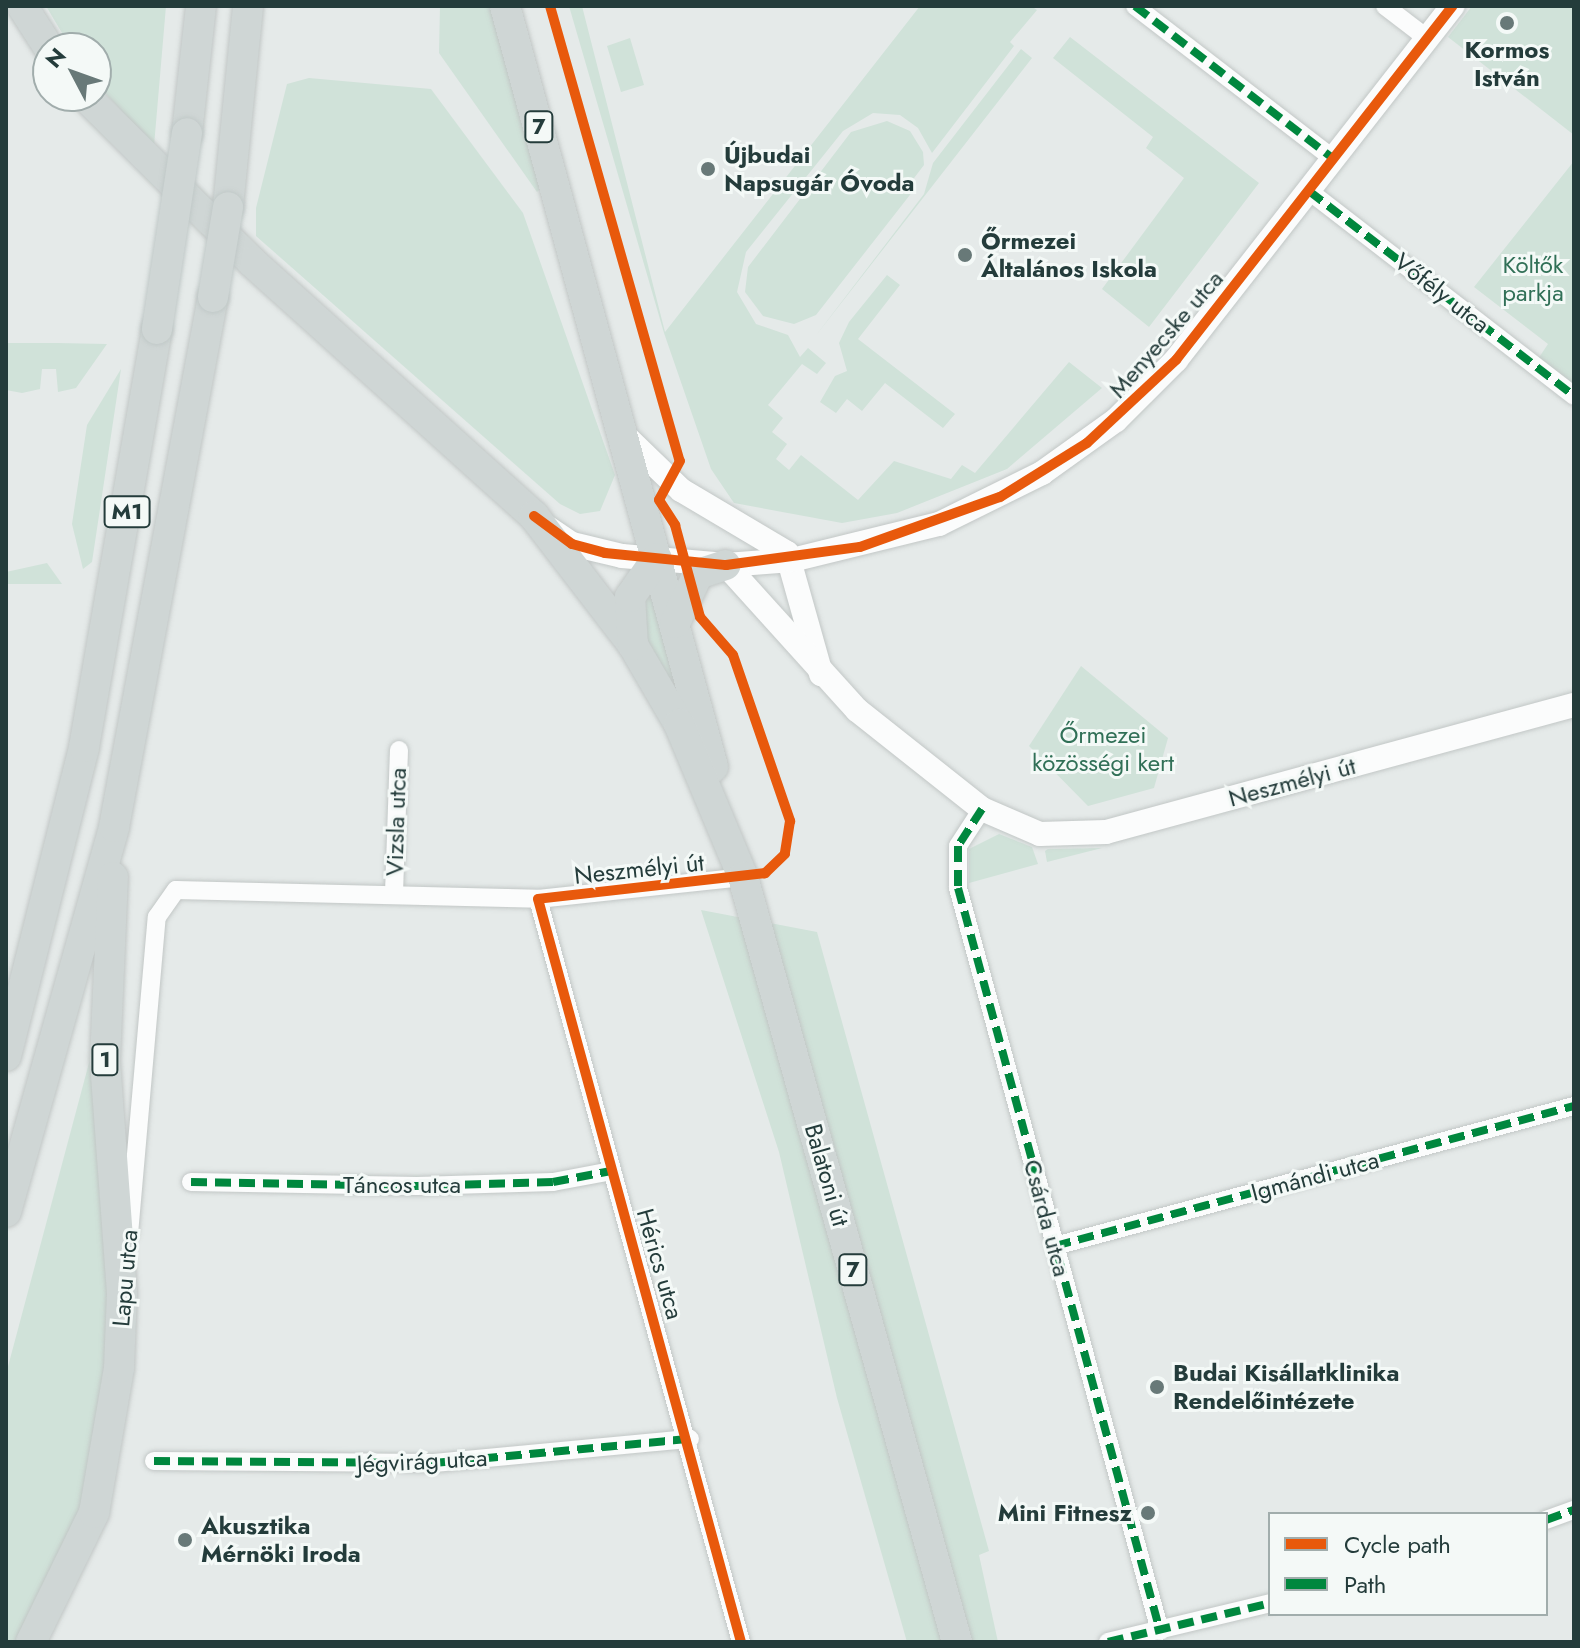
<!DOCTYPE html>
<html>
<head>
<meta charset="utf-8">
<style>
	body { margin:0 }
	#map { position:relative; width:1580px; height:1648px; overflow:hidden; background:#e5eae9; font-family:Jost,sans-serif }
	div>[style] { position:absolute }
	.green>* { inset:0; background:#d0e2d9 }
	.roads { filter:drop-shadow(0 0 2px #c2c7c6) drop-shadow(0 0 2px #c2c7c6) }
	.minor>* { height:18px; margin:-9px; padding:0 9px; transform-origin:9px; border-radius:9px; background:#fbfcfc }
	.tertiary>* { height:24px; margin:-12px; padding:0 12px; transform-origin:12px; border-radius:12px; background:#fbfcfc }
	.primary>* { height:30px; margin:-15px; padding:0 15px; transform-origin:15px; border-radius:15px; background:#cfd6d5 }
	.bridges { filter:drop-shadow(0 0 2px #c1c9c8) drop-shadow(0 0 2px #c1c9c8) }
	.primary-bridge>* { height:30px; margin:-15px; padding:0 15px; transform-origin:15px; border-radius:15px; background:#cfd6d5 }
	.quiet>* { height:8px; margin-top:-4px; transform-origin:0; background:repeating-linear-gradient(90deg,#00873e 0 16px,transparent 0 24px) }
	.cycleway>* { height:10px; margin:-5px; padding:0 5px; transform-origin:5px; border-radius:5px; background:#e8590c }
	.dots>* { width:22px; height:22px; translate:-50% -50%; box-sizing:border-box; border:4px solid #f4f9f7; border-radius:50% }
	span { translate:-50% -50%; white-space:nowrap; text-align:center; line-height:1.15; -webkit-text-stroke:6px #f4f9f7; paint-order:stroke }
	.shield-label span { padding:2px 6px; background:#f4f9f7; border:2px solid; border-radius:6px; -webkit-text-stroke-width:0 }
	.shield-label { font-size:22px; color:#243c3b; font-weight:700 }
	.poi-label { font-size:24px; color:#243c3b; font-weight:700 }
	.left { translate:0 -50%; text-align:left }
	.right { translate:-100% -50%; text-align:right }
	.park-label { font-size:24px; color:#317057 }
	.street-label { font-size:24px; color:#243c3b }
	.frame { position:absolute; inset:0; border:8px solid #243c3b; pointer-events:none }
	.legend { position:absolute; left:1268px; top:1512px; width:280px; height:104px; box-sizing:border-box; background:#f4f9f7; border:2px solid #a1adac; margin:0; padding:10px 14px; list-style:none; font-size:24px; color:#243c3b }
	.legend li { display:flex; align-items:center; gap:16px; height:40px }
	.legend b { width:40px; border:2px solid #a1adac }
	.north { position:absolute; left:32px; top:32px; width:80px; height:80px; box-sizing:border-box; background:#f4f9f7; border:2px solid #a1adac; border-radius:50%; rotate:311deg; font-size:22px; font-weight:700; line-height:32px; text-align:center; color:#243c3b }
	.north::after { content:''; display:block; margin:auto; width:28px; height:36px; background:#687978; clip-path:polygon(50% 0,100% 100%,50% 72%,0 100%) }
</style>
</head>
<body>
<div id="map">
	<div class="green">
		<i style="clip-path:polygon(46px 6px,166px 6px,154px 146px,96px 83px,96px 48px,71px 48px)"></i>
		<i style="clip-path:polygon(440px 6px,492px 6px,542px 187px,537px 192px,439px 53px)"></i>
		<i style="clip-path:polygon(569px 6px,582px 6px,665px 332px,920px 6px,1031px 6px,1037px 10px,1010px 42px,1014px 46px,932px 153px,918px 128px,900px 115px,873px 113px,843px 131px,746px 252px,737px 292px,756px 324px,788px 335px,800px 357px,808px 348px,826px 363px,817px 374px,802px 364px,768px 405px,783px 418px,772px 432px,787px 444px,776px 459px,789px 470px,801px 455px,858px 500px,894px 461px,951px 479px,962px 465px,975px 473px,1069px 362px,1102px 388px,1007px 469px,897px 513px,842px 523px,734px 503px,711px 469px,664px 333px)"></i>
		<i style="clip-path:polygon(1472px 6px,1574px 6px,1574px 135px,1448px 37px)"></i>
		<i style="clip-path:polygon(1070px 37px,1259px 183px,1149px 327px,1102px 289px,1184px 178px,1146px 148px,1153px 137px,1053px 58px)"></i>
		<i style="clip-path:polygon(630px 38px,644px 85px,621px 92px,607px 46px)"></i>
		<i style="clip-path:polygon(1021px 49px,1032px 58px,814px 338px,924px 194px,933px 163px)"></i>
		<i style="clip-path:polygon(309px 78px,431px 89px,523px 213px,615px 475px,600px 511px,580px 514px,560px 504px,256px 236px,256px 208px,287px 84px)"></i>
		<i style="clip-path:polygon(887px 121px,910px 131px,923px 152px,924px 165px,908px 186px,913px 191px,816px 315px,794px 324px,763px 316px,745px 292px,748px 267px,851px 132px)"></i>
		<i style="clip-path:polygon(1574px 161px,1574px 387px,1538px 359px,1548px 344px,1474px 287px)"></i>
		<i style="clip-path:polygon(887px 275px,900px 285px,858px 339px,955px 414px,943px 428px,885px 383px,862px 411px,847px 399px,836px 413px,820px 402px,835px 376px,847px 371px,839px 343px,849px 322px)"></i>
		<i style="clip-path:polygon(6px 343px,57px 343px,107px 344px,76px 388px,58px 392px,56px 369px,42px 369px,40px 389px,22px 393px,6px 390px)"></i>
		<i style="clip-path:polygon(121px 369px,92px 562px,83px 569px,72px 524px,87px 425px)"></i>
		<i style="clip-path:polygon(47px 563px,62px 584px,6px 584px,6px 572px)"></i>
		<i style="clip-path:polygon(648px 586px,695px 730px,642px 636px)"></i>
		<i style="clip-path:polygon(1081px 666px,1168px 738px,1154px 788px,1088px 806px,1029px 746px)"></i>
		<i style="clip-path:polygon(999px 834px,1032px 847px,1038px 864px,969px 883px,969px 849px)"></i>
		<i style="clip-path:polygon(1102px 848px,1047px 862px,1045px 851px,1048px 849px)"></i>
		<i style="clip-path:polygon(701px 910px,817px 932px,989px 1551px,979px 1555px,998px 1642px,907px 1642px,837px 1398px,779px 1152px)"></i>
		<i style="clip-path:polygon(109px 988px,109px 1453px,31px 1642px,6px 1642px,6px 1374px)"></i>
	</div>
	<div class="roads">
		<div class="minor">
			<i style="left:1135px;top:6px;width:251px;rotate:37.6deg"></i>
			<i style="left:1385px;top:6px;width:54px;rotate:37.5deg"></i>
			<i style="left:1309px;top:191px;width:335px;rotate:37.7deg"></i>
			<i style="left:982px;top:809px;width:44px;rotate:123deg"></i>
			<i style="left:958px;top:846px;width:42px;rotate:90deg"></i>
			<i style="left:958px;top:888px;width:770px;rotate:74.79deg"></i>
			<i style="left:394px;top:893px;width:143px;rotate:-88deg"></i>
			<i style="left:538px;top:899px;width:770px;rotate:74.72deg"></i>
			<i style="left:191px;top:1182px;width:226px;rotate:1deg"></i>
			<i style="left:417px;top:1186px;width:136px;rotate:-1.7deg"></i>
			<i style="left:553px;top:1182px;width:59px;rotate:-10.7deg"></i>
			<i style="left:129px;top:1234px;width:318px;rotate:-85deg"></i>
			<i style="left:157px;top:917px;width:33px;rotate:-55deg"></i>
			<i style="left:176px;top:890px;width:362px;rotate:1.4deg"></i>
			<i style="left:538px;top:899px;width:206px;rotate:-6.1deg"></i>
			<i style="left:1055px;top:1246px;width:538px;rotate:-15.1deg"></i>
			<i style="left:154px;top:1461px;width:280px;rotate:0.4deg"></i>
			<i style="left:434px;top:1463px;width:257px;rotate:-5.4deg"></i>
			<i style="left:1546px;top:1520px;width:30px;rotate:-20deg"></i>
			<i style="left:1108px;top:1642px;width:167px;rotate:-13.5deg"></i>
		</div>
		<div class="tertiary">
			<i style="left:625px;top:436px;width:78px;rotate:44deg"></i>
			<i style="left:681px;top:490px;width:123px;rotate:30.7deg"></i>
			<i style="left:787px;top:553px;width:126px;rotate:74.3deg"></i>
			<i style="left:548px;top:528px;width:29px;rotate:34deg"></i>
			<i style="left:572px;top:544px;width:51px;rotate:13.5deg"></i>
			<i style="left:622px;top:556px;width:104px;rotate:4.9deg"></i>
			<i style="left:726px;top:565px;width:66px;rotate:-4.3deg"></i>
			<i style="left:792px;top:560px;width:151px;rotate:-13.8deg"></i>
			<i style="left:939px;top:524px;width:115px;rotate:-26.3deg"></i>
			<i style="left:1042px;top:473px;width:91px;rotate:-35.6deg"></i>
			<i style="left:1116px;top:420px;width:85px;rotate:-45deg"></i>
			<i style="left:1176px;top:360px;width:449px;rotate:-52deg"></i>
			<i style="left:726px;top:565px;width:195px;rotate:47.9deg"></i>
			<i style="left:857px;top:710px;width:159px;rotate:38.4deg"></i>
			<i style="left:982px;top:809px;width:63px;rotate:23.3deg"></i>
			<i style="left:1040px;top:834px;width:66px;rotate:-1.7deg"></i>
			<i style="left:1106px;top:832px;width:485px;rotate:-15.2deg"></i>
		</div>
		<div class="primary">
			<i style="left:22px;top:6px;width:50px;rotate:57.3deg"></i>
			<i style="left:505px;top:6px;width:789px;rotate:74.71deg"></i>
			<i style="left:85px;top:96px;width:235px;rotate:44.8deg"></i>
			<i style="left:252px;top:262px;width:380px;rotate:42deg"></i>
			<i style="left:534px;top:516px;width:163px;rotate:52.5deg"></i>
			<i style="left:633px;top:645px;width:91px;rotate:59.8deg"></i>
			<i style="left:679px;top:724px;width:166px;rotate:67.3deg"></i>
			<i style="left:743px;top:877px;width:794px;rotate:74.37deg"></i>
			<i style="left:187px;top:133px;width:128px;rotate:-83.7deg"></i>
			<i style="left:228px;top:207px;width:202px;rotate:-84.3deg"></i>
			<i style="left:675px;top:623px;width:54px;rotate:-64.9deg"></i>
			<i style="left:698px;top:574px;width:29px;rotate:-18deg"></i>
			<i style="left:633px;top:645px;width:48px;rotate:-93.6deg"></i>
			<i style="left:630px;top:597px;width:47px;rotate:-55.3deg"></i>
			<i style="left:6px;top:1056px;width:319px;rotate:-75.8deg"></i>
			<i style="left:84px;top:747px;width:424px;rotate:-80.1deg"></i>
			<i style="left:6px;top:1212px;width:400px;rotate:-74.3deg"></i>
			<i style="left:114px;top:827px;width:539px;rotate:-79.42deg"></i>
			<i style="left:31px;top:1642px;width:144px;rotate:-64deg"></i>
			<i style="left:94px;top:1513px;width:147px;rotate:-80.2deg"></i>
			<i style="left:119px;top:1368px;width:75px;rotate:-87.7deg"></i>
			<i style="left:122px;top:1293px;width:234px;rotate:-94.2deg"></i>
			<i style="left:105px;top:1060px;width:183px;rotate:-87.5deg"></i>
		</div>
	</div>
	<div class="bridges">
		<div class="primary-bridge">
			<i style="left:213px;top:297px;width:91px;rotate:-80.5deg"></i>
			<i style="left:157px;top:329px;width:198px;rotate:-81.3deg"></i>
		</div>
	</div>
	<div class="quiet">
		<i style="left:1135px;top:6px;width:251px;rotate:37.6deg"></i>
		<i style="left:1309px;top:191px;width:335px;rotate:37.7deg"></i>
		<i style="left:982px;top:809px;width:44px;rotate:123deg"></i>
		<i style="left:958px;top:846px;width:42px;rotate:90deg"></i>
		<i style="left:958px;top:888px;width:770px;rotate:74.79deg"></i>
		<i style="left:191px;top:1182px;width:226px;rotate:1deg"></i>
		<i style="left:417px;top:1186px;width:136px;rotate:-1.7deg"></i>
		<i style="left:553px;top:1182px;width:59px;rotate:-10.7deg"></i>
		<i style="left:1055px;top:1246px;width:538px;rotate:-15.1deg"></i>
		<i style="left:154px;top:1461px;width:280px;rotate:0.4deg"></i>
		<i style="left:434px;top:1463px;width:257px;rotate:-5.4deg"></i>
		<i style="left:1546px;top:1520px;width:30px;rotate:-20deg"></i>
		<i style="left:1108px;top:1642px;width:167px;rotate:-13.5deg"></i>
	</div>
	<div class="cycleway">
		<i style="left:550px;top:6px;width:473px;rotate:74.1deg"></i>
		<i style="left:680px;top:461px;width:44px;rotate:118.3deg"></i>
		<i style="left:659px;top:500px;width:30px;rotate:57deg"></i>
		<i style="left:675px;top:525px;width:95px;rotate:74.8deg"></i>
		<i style="left:700px;top:617px;width:50px;rotate:49deg"></i>
		<i style="left:733px;top:655px;width:176px;rotate:71deg"></i>
		<i style="left:790px;top:821px;width:33px;rotate:99deg"></i>
		<i style="left:785px;top:854px;width:28px;rotate:136deg"></i>
		<i style="left:765px;top:873px;width:228px;rotate:173.5deg"></i>
		<i style="left:538px;top:899px;width:770px;rotate:74.72deg"></i>
		<i style="left:534px;top:516px;width:47px;rotate:36.4deg"></i>
		<i style="left:572px;top:544px;width:34px;rotate:15deg"></i>
		<i style="left:605px;top:553px;width:122px;rotate:5.7deg"></i>
		<i style="left:726px;top:565px;width:135px;rotate:-7.7deg"></i>
		<i style="left:860px;top:547px;width:149px;rotate:-19.7deg"></i>
		<i style="left:1000px;top:497px;width:102px;rotate:-31.8deg"></i>
		<i style="left:1087px;top:443px;width:122px;rotate:-43deg"></i>
		<i style="left:1176px;top:360px;width:449px;rotate:-52deg"></i>
	</div>
	<div class="dots">
		<i style="left:1507px;top:23px;background:#687978"></i>
		<i style="left:708px;top:169px;background:#687978"></i>
		<i style="left:965px;top:255px;background:#687978"></i>
		<i style="left:1157px;top:1387px;background:#687978"></i>
		<i style="left:1148px;top:1513px;background:#687978"></i>
		<i style="left:185px;top:1540px;background:#687978"></i>
	</div>
	<div class="shield-label">
		<span style="left:539px;top:127px">7</span>
		<span style="left:127px;top:512px">M1</span>
		<span style="left:105px;top:1060px">1</span>
		<span style="left:853px;top:1270px">7</span>
	</div>
	<div class="poi-label">
		<span style="left:1507px;top:64px">Kormos<br>István</span>
		<span class="left" style="left:724px;top:169px">Újbudai<br>Napsugár Óvoda</span>
		<span class="left" style="left:981px;top:255px">Őrmezei<br>Általános Iskola</span>
		<span class="left" style="left:1173px;top:1387px">Budai Kisállatklinika<br>Rendelőintézete</span>
		<span class="right" style="left:1132px;top:1513px">Mini Fitnesz</span>
		<span class="left" style="left:201px;top:1540px">Akusztika<br>Mérnöki Iroda</span>
	</div>
	<div class="park-label">
		<span style="left:1533px;top:279px">Költők<br>parkja</span>
		<span style="left:1103px;top:749px">Őrmezei<br>közösségi kert</span>
	</div>
	<div class="street-label">
		<span style="left:1442px;top:293px;rotate:38deg">Vőfély utca</span>
		<span style="left:1166px;top:334px;rotate:-49deg">Menyecske utca</span>
		<span style="left:1292px;top:782px;rotate:-15deg">Neszmélyi út</span>
		<span style="left:396px;top:822px;rotate:-88deg">Vizsla utca</span>
		<span style="left:639px;top:869px;rotate:-6deg">Neszmélyi út</span>
		<span style="left:827px;top:1175px;rotate:74deg">Balatoni út</span>
		<span style="left:1315px;top:1176px;rotate:-15deg">Igmándi utca</span>
		<span style="left:402px;top:1185px">Táncos utca</span>
		<span style="left:1047px;top:1218px;rotate:75deg">Csárda utca</span>
		<span style="left:660px;top:1264px;rotate:74deg">Hérics utca</span>
		<span style="left:125px;top:1278px;rotate:-85deg">Lapu utca</span>
		<span style="left:422px;top:1461px;rotate:-3deg">Jégvirág utca</span>
	</div>
	<div class="frame"></div>
	<ul class="legend">
	<li><b style="height:10px;background:#e8590c"></b>Cycle path</li>
	<li><b style="height:10px;background:#00873e"></b>Path</li>
	</ul>
	<div class="north">N</div>
</div>
</body>
</html>
